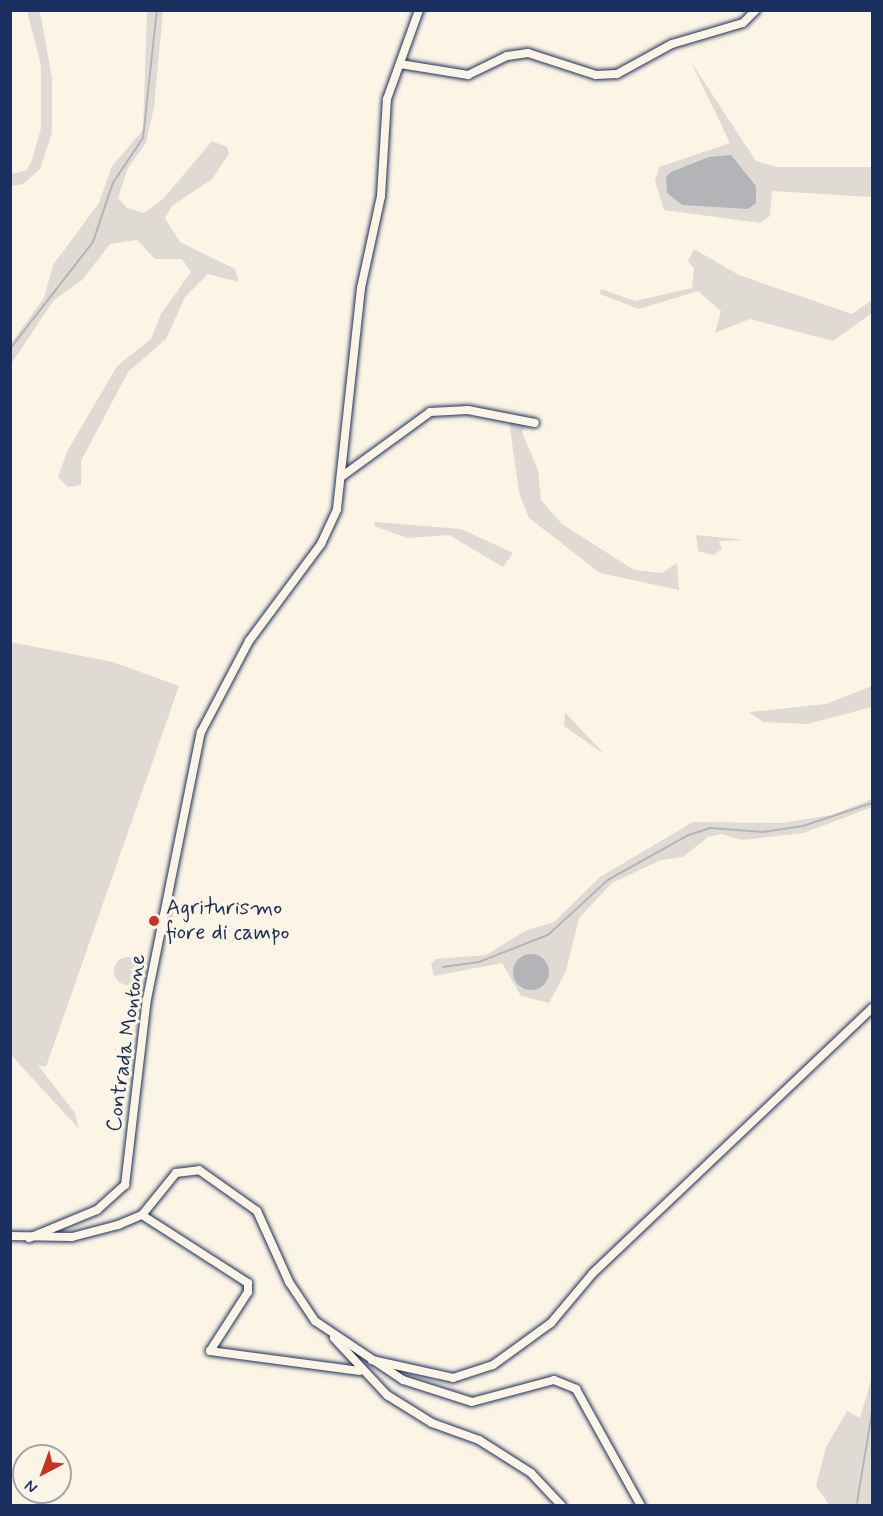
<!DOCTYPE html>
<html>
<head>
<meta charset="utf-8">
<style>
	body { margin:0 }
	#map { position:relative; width:883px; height:1516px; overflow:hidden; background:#fcf5e5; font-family:Mynerve,sans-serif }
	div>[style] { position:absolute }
	.green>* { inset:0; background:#dfdbd4 }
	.round { border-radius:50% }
	.water>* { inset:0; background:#b2b4b8 }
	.stream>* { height:1.5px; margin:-0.75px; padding:0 0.75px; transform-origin:0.75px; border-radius:0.75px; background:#b2b4b8 }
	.roads { filter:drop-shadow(0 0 2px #1b2f5e) drop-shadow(0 0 2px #1b2f5e) }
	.minor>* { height:8px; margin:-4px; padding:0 4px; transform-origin:4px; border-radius:4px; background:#fcf5e5 }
	.dots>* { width:16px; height:16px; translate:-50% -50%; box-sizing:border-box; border:3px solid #fcf5e5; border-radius:50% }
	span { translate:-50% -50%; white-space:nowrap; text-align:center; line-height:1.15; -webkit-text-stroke:6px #fcf5e5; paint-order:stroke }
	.poi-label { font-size:22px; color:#1b2f5e }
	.left { translate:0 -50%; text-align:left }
	.street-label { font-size:22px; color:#1b2f5e }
	.frame { position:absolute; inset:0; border:12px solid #1b2f5e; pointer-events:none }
	.north { position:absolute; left:12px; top:1444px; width:60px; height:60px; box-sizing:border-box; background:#fcf5e5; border:2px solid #a2a6af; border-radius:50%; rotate:221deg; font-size:16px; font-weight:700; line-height:24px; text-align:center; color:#1b2f5e }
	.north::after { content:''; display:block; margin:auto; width:21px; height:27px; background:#c8321e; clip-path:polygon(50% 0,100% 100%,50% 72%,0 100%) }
</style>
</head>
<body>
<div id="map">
	<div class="green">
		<i style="clip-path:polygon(27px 11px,40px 12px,52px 78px,52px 133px,40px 169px,23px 184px,11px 186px,11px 174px,27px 170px,32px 160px,41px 128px,41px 65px)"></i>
		<i style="clip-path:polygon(147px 11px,163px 11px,154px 107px,146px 143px,128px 168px,118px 198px,127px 208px,144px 213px,164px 198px,212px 141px,227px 147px,229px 154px,212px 179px,172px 206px,165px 218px,180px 242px,235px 269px,239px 282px,208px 274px,185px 297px,166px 339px,128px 372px,81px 461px,81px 485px,68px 487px,58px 477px,68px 450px,117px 366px,151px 339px,161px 314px,191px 272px,182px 259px,155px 259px,137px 240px,110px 244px,82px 280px,54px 300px,11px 364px,11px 343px,44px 298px,53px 265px,99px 203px,112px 166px,143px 130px)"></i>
		<i style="clip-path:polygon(691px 62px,756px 161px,777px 167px,872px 167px,872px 197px,772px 191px,770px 216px,760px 223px,664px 210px,655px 181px,659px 167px,730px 143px)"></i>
		<i style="clip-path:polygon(694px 249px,739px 275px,852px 314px,872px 300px,872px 313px,833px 341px,750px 319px,715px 333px,721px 311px,698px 291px,639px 309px,600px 294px,601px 289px,635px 301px,692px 288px,694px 269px,688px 261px)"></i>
		<i style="clip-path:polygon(509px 421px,528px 422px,522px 432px,538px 470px,541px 500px,562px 524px,634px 570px,662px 573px,677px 563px,679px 590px,600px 573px,529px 518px,519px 493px)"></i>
		<i style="clip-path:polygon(375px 522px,461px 529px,513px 553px,503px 567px,449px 535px,407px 538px,374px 526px)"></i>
		<i style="clip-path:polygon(696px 535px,717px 537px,744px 540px,719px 541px,722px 549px,713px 555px,698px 551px)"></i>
		<i style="clip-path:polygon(10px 642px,113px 662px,179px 686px,46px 1067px,38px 1065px,75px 1113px,79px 1129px,11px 1055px)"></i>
		<i style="clip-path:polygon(872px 686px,872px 707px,807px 724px,763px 722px,749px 712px,826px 704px)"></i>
		<i style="clip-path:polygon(565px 712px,604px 754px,564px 726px)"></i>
		<i style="clip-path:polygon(872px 799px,872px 807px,804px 833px,742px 840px,721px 834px,708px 837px,683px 857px,661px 860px,612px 883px,579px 918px,566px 971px,549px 1003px,521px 996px,502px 963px,434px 976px,431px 964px,436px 959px,486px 955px,525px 931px,554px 922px,600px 877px,693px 822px,782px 823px,832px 815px)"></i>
		<i class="round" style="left:114px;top:957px;width:28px;height:28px"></i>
		<i style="clip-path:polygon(872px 1377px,872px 1505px,829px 1505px,816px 1486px,826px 1447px,847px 1411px,860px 1418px)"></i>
	</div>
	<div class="water">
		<i style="clip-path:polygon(731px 155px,756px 186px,756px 203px,748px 209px,682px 205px,667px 193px,666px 177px,671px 172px,709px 157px)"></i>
		<i class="round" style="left:513px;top:954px;width:36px;height:36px"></i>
	</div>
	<div class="stream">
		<i style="left:10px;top:349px;width:135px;rotate:-52.2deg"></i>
		<i style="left:93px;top:242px;width:62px;rotate:-71.3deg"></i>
		<i style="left:113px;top:183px;width:54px;rotate:-56.3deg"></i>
		<i style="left:143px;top:138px;width:129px;rotate:-83.8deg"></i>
		<i style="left:443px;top:967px;width:36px;rotate:-8deg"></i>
		<i style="left:479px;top:962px;width:74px;rotate:-21.4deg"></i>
		<i style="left:548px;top:935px;width:81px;rotate:-42.5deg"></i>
		<i style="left:608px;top:880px;width:93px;rotate:-29.1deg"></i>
		<i style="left:689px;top:835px;width:22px;rotate:-18deg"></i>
		<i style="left:710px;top:828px;width:53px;rotate:4.3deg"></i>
		<i style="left:763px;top:832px;width:40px;rotate:-8.5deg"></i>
		<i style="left:803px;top:826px;width:73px;rotate:-18.4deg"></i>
		<i style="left:857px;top:1503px;width:92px;rotate:-80.6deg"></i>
	</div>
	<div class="roads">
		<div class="minor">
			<i style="left:400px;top:64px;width:69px;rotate:9.2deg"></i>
			<i style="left:468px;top:75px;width:43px;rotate:-26deg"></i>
			<i style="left:507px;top:56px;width:21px;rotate:-8deg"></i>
			<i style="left:528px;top:53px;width:71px;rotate:17.9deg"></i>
			<i style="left:596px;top:75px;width:21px;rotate:-3deg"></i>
			<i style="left:617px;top:74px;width:63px;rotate:-28.6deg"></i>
			<i style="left:672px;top:44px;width:74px;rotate:-16.5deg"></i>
			<i style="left:743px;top:23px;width:18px;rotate:-45deg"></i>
			<i style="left:341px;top:477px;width:110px;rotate:-36.1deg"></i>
			<i style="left:430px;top:412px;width:38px;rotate:-3deg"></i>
			<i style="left:468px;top:410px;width:68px;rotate:11deg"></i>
			<i style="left:142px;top:1215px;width:126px;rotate:32.7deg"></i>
			<i style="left:248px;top:1283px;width:9px;rotate:90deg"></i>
			<i style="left:248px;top:1292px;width:70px;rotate:122.8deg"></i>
			<i style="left:210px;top:1351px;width:151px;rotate:7.6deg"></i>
			<i style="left:10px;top:1236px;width:62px;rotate:0.9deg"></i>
			<i style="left:72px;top:1237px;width:48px;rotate:-14.6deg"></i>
			<i style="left:118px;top:1225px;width:26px;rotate:-23deg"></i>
			<i style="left:142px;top:1215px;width:54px;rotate:-51deg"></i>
			<i style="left:176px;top:1173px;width:23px;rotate:-7deg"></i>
			<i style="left:199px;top:1170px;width:71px;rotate:35.3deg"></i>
			<i style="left:257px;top:1211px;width:78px;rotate:65.7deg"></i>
			<i style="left:289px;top:1282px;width:47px;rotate:56.3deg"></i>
			<i style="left:315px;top:1321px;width:106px;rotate:33.8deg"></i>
			<i style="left:403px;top:1380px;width:72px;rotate:17.7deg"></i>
			<i style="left:472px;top:1402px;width:85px;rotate:-15deg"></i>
			<i style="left:554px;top:1380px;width:24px;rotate:22deg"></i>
			<i style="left:576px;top:1389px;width:134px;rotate:60.9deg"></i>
			<i style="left:29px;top:1238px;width:74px;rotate:-22.4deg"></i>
			<i style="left:97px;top:1210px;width:38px;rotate:-42deg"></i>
			<i style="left:125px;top:1185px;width:187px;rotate:-83.3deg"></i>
			<i style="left:147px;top:999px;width:272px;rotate:-78.6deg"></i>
			<i style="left:201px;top:732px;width:103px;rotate:-62.2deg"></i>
			<i style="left:249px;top:641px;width:121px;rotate:-53.4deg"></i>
			<i style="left:321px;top:544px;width:38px;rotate:-65deg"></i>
			<i style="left:337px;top:509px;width:222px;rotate:-83.8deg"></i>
			<i style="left:361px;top:288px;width:94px;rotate:-77.7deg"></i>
			<i style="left:381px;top:196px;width:97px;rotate:-86.5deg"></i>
			<i style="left:387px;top:99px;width:95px;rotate:-70.2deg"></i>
			<i style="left:334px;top:1338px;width:78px;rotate:47.1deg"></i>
			<i style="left:387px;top:1395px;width:53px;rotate:31.9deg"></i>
			<i style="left:432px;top:1423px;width:50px;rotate:19.9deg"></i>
			<i style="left:479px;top:1440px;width:62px;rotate:32.4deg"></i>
			<i style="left:531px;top:1473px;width:45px;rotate:46.8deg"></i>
			<i style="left:372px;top:1360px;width:83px;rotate:12.5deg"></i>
			<i style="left:453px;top:1378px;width:42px;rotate:-18deg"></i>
			<i style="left:493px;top:1365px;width:72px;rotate:-35.9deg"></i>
			<i style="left:551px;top:1323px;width:65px;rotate:-50deg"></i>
			<i style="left:593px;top:1273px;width:385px;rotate:-43.5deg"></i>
		</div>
	</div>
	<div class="dots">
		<i style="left:154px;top:921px;background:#c8321e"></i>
	</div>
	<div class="poi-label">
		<span class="left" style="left:166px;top:921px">Agriturismo<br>fiore di campo</span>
	</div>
	<div class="street-label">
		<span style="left:127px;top:1043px;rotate:-82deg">Contrada Montone</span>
	</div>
	<div class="frame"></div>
	<div class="north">N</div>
</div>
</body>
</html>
